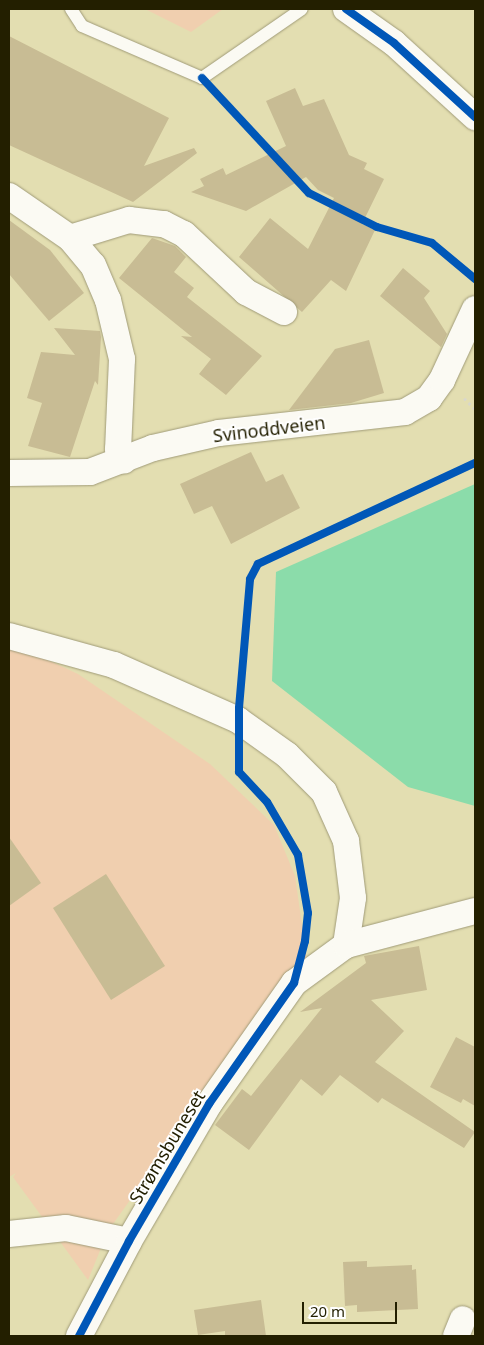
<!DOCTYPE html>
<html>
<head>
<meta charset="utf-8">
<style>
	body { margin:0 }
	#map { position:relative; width:484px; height:1345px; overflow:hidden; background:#e3deb1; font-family:"Noto Sans",sans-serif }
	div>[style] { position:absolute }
	.green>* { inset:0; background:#f0cfaf }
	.water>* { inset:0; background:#8bdcaa }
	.building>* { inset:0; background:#c8bc94 }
	.path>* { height:3px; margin-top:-1.5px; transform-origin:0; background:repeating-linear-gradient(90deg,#dad8c9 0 2.5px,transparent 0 6.5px) }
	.roads { filter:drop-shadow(0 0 1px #a09b78) drop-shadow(0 0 1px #a09b78) }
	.service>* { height:12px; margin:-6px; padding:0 6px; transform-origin:6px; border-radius:6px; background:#fbfaf3 }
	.minor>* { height:26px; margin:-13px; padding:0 13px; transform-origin:13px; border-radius:13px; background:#fbfaf3 }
	.cycleway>* { height:8px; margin:-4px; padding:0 4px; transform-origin:4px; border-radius:4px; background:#0057b8 }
	span { translate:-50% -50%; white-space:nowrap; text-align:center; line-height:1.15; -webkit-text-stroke:4px #fff; paint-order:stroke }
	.street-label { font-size:18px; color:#231f00 }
	.frame { position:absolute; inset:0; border:10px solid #231f00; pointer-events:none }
	.scale { position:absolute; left:302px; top:1302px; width:95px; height:22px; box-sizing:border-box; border:2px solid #231f00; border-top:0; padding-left:6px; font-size:15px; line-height:18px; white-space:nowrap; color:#231f00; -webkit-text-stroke:4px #fff; paint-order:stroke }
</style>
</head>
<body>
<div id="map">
	<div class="green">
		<i style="clip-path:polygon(145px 9px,223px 9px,191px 32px)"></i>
		<i style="clip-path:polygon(9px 642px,78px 674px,210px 764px,274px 825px,295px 876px,308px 967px,210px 1088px,108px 1231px,88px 1280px,13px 1177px,16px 1173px,9px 1177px)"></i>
	</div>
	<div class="water">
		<i style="clip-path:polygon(475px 484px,475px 806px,408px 787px,272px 681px,276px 572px)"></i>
	</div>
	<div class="building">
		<i style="clip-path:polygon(9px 36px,169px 118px,144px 166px,194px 148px,197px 153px,133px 202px,9px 145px)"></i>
		<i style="clip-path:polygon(295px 88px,303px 106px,324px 99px,349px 155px,367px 163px,364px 169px,384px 179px,362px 224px,375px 230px,346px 291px,331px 280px,302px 312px,239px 257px,270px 218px,308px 249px,334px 198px,318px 190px,306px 177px,246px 211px,191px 192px,204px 186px,200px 179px,223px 168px,226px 175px,286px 146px,266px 101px)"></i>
		<i style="clip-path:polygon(9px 220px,50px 250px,84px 293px,49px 321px,9px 274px)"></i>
		<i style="clip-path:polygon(152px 238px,175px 246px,186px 257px,174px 272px,194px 288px,187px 297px,262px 356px,226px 395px,199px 374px,211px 359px,181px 336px,192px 337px,119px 278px)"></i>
		<i style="clip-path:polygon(403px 268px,430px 291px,424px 298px,447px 334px,441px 347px,380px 296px)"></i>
		<i style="clip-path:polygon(54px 328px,100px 331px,101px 337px,98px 385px,95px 381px,70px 457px,28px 446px,42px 403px,27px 398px,41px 352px,75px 355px)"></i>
		<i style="clip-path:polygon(369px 340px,384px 393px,351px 403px,289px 410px,335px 349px)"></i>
		<i style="clip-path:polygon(251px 452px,266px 482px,283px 474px,300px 508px,231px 544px,212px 506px,194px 514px,180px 484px)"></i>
		<i style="clip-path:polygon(9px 837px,41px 883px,9px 906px)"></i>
		<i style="clip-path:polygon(106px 874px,165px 966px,111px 1000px,53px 908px)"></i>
		<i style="clip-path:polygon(419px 946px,427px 990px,371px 1000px,404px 1031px,375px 1062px,475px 1132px,464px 1148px,382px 1098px,378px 1103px,340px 1075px,322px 1096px,301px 1079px,249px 1150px,215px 1125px,242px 1089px,251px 1096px,322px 1008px,300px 1012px,366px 963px,364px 956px)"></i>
		<i style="clip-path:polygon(456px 1037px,475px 1047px,475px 1106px,463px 1099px,461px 1103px,430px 1087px)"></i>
		<i style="clip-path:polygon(367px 1261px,367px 1267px,412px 1265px,412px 1270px,416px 1269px,418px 1309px,357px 1312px,357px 1305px,345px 1306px,343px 1262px)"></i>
		<i style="clip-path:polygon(261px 1300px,266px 1336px,225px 1336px,225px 1331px,198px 1335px,194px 1310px)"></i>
	</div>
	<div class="path">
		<i style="left:464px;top:398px;width:16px;rotate:45deg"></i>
	</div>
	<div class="roads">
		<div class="service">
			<i style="left:71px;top:9px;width:20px;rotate:57deg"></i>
			<i style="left:82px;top:26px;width:131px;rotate:23.4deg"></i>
			<i style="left:202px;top:78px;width:121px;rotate:-34.6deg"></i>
		</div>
		<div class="minor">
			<i style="left:346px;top:9px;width:59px;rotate:35.3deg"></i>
			<i style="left:394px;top:43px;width:110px;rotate:42.4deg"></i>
			<i style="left:9px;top:196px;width:74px;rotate:34.5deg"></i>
			<i style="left:70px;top:238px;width:35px;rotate:50deg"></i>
			<i style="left:93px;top:265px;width:38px;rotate:67deg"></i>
			<i style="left:108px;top:300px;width:61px;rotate:76.7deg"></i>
			<i style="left:122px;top:359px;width:90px;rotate:92.5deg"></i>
			<i style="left:118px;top:449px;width:13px;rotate:63deg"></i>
			<i style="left:70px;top:238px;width:62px;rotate:-17deg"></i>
			<i style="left:129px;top:220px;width:35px;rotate:7deg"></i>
			<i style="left:164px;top:224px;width:22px;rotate:27deg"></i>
			<i style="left:184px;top:234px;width:85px;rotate:43.1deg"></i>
			<i style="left:246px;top:292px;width:43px;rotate:27.8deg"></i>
			<i style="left:9px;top:473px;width:81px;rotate:-0.7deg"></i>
			<i style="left:90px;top:472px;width:67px;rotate:-20.9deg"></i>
			<i style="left:153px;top:448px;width:68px;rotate:-12.8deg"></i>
			<i style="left:219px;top:433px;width:187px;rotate:-6.4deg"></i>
			<i style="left:405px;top:412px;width:28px;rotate:-30deg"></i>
			<i style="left:429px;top:398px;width:22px;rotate:-54deg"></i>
			<i style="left:442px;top:380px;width:78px;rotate:-65.1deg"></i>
			<i style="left:9px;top:636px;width:109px;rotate:15.4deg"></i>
			<i style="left:114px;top:665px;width:136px;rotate:23.9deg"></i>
			<i style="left:238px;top:720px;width:60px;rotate:35.5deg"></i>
			<i style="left:287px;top:755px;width:52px;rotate:45deg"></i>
			<i style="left:324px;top:792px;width:54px;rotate:65.8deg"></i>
			<i style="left:346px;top:841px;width:57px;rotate:83deg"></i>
			<i style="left:353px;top:898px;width:48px;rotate:98.5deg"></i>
			<i style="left:9px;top:1234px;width:57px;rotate:-6deg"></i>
			<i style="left:66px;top:1228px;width:64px;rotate:11.7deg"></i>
			<i style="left:79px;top:1336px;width:107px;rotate:-62.2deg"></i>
			<i style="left:129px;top:1241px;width:159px;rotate:-59.7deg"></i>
			<i style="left:209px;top:1104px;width:148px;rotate:-54.9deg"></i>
			<i style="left:294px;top:983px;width:64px;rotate:-36.2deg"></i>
			<i style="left:346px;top:945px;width:133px;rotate:-14.8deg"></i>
			<i style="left:456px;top:1336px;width:18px;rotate:-68deg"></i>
		</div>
	</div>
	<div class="cycleway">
		<i style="left:346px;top:9px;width:59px;rotate:35.3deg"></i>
		<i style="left:394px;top:43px;width:110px;rotate:42.4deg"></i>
		<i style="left:202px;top:78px;width:157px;rotate:47.1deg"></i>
		<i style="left:309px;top:193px;width:76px;rotate:26.6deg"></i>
		<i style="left:377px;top:227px;width:57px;rotate:16.2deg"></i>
		<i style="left:432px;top:243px;width:56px;rotate:39.9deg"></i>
		<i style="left:79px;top:1336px;width:107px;rotate:-62.2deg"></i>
		<i style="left:129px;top:1241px;width:159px;rotate:-59.7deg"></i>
		<i style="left:209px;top:1104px;width:148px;rotate:-54.9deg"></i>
		<i style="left:294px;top:983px;width:43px;rotate:-75.3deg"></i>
		<i style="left:305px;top:941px;width:28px;rotate:-84deg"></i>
		<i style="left:308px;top:913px;width:59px;rotate:-99.8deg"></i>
		<i style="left:298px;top:855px;width:61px;rotate:-120.3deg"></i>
		<i style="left:267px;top:802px;width:41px;rotate:-133deg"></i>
		<i style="left:239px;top:772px;width:64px;rotate:-90deg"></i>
		<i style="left:239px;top:708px;width:129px;rotate:-85.1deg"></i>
		<i style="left:250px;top:579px;width:17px;rotate:-62deg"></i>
		<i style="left:258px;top:564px;width:239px;rotate:-25deg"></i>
	</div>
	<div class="street-label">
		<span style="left:269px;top:429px;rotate:-7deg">Svinoddveien</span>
		<span style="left:167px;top:1147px;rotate:-59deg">Strømsbuneset</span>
	</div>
	<div class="frame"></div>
	<div class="scale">20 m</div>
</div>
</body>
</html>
